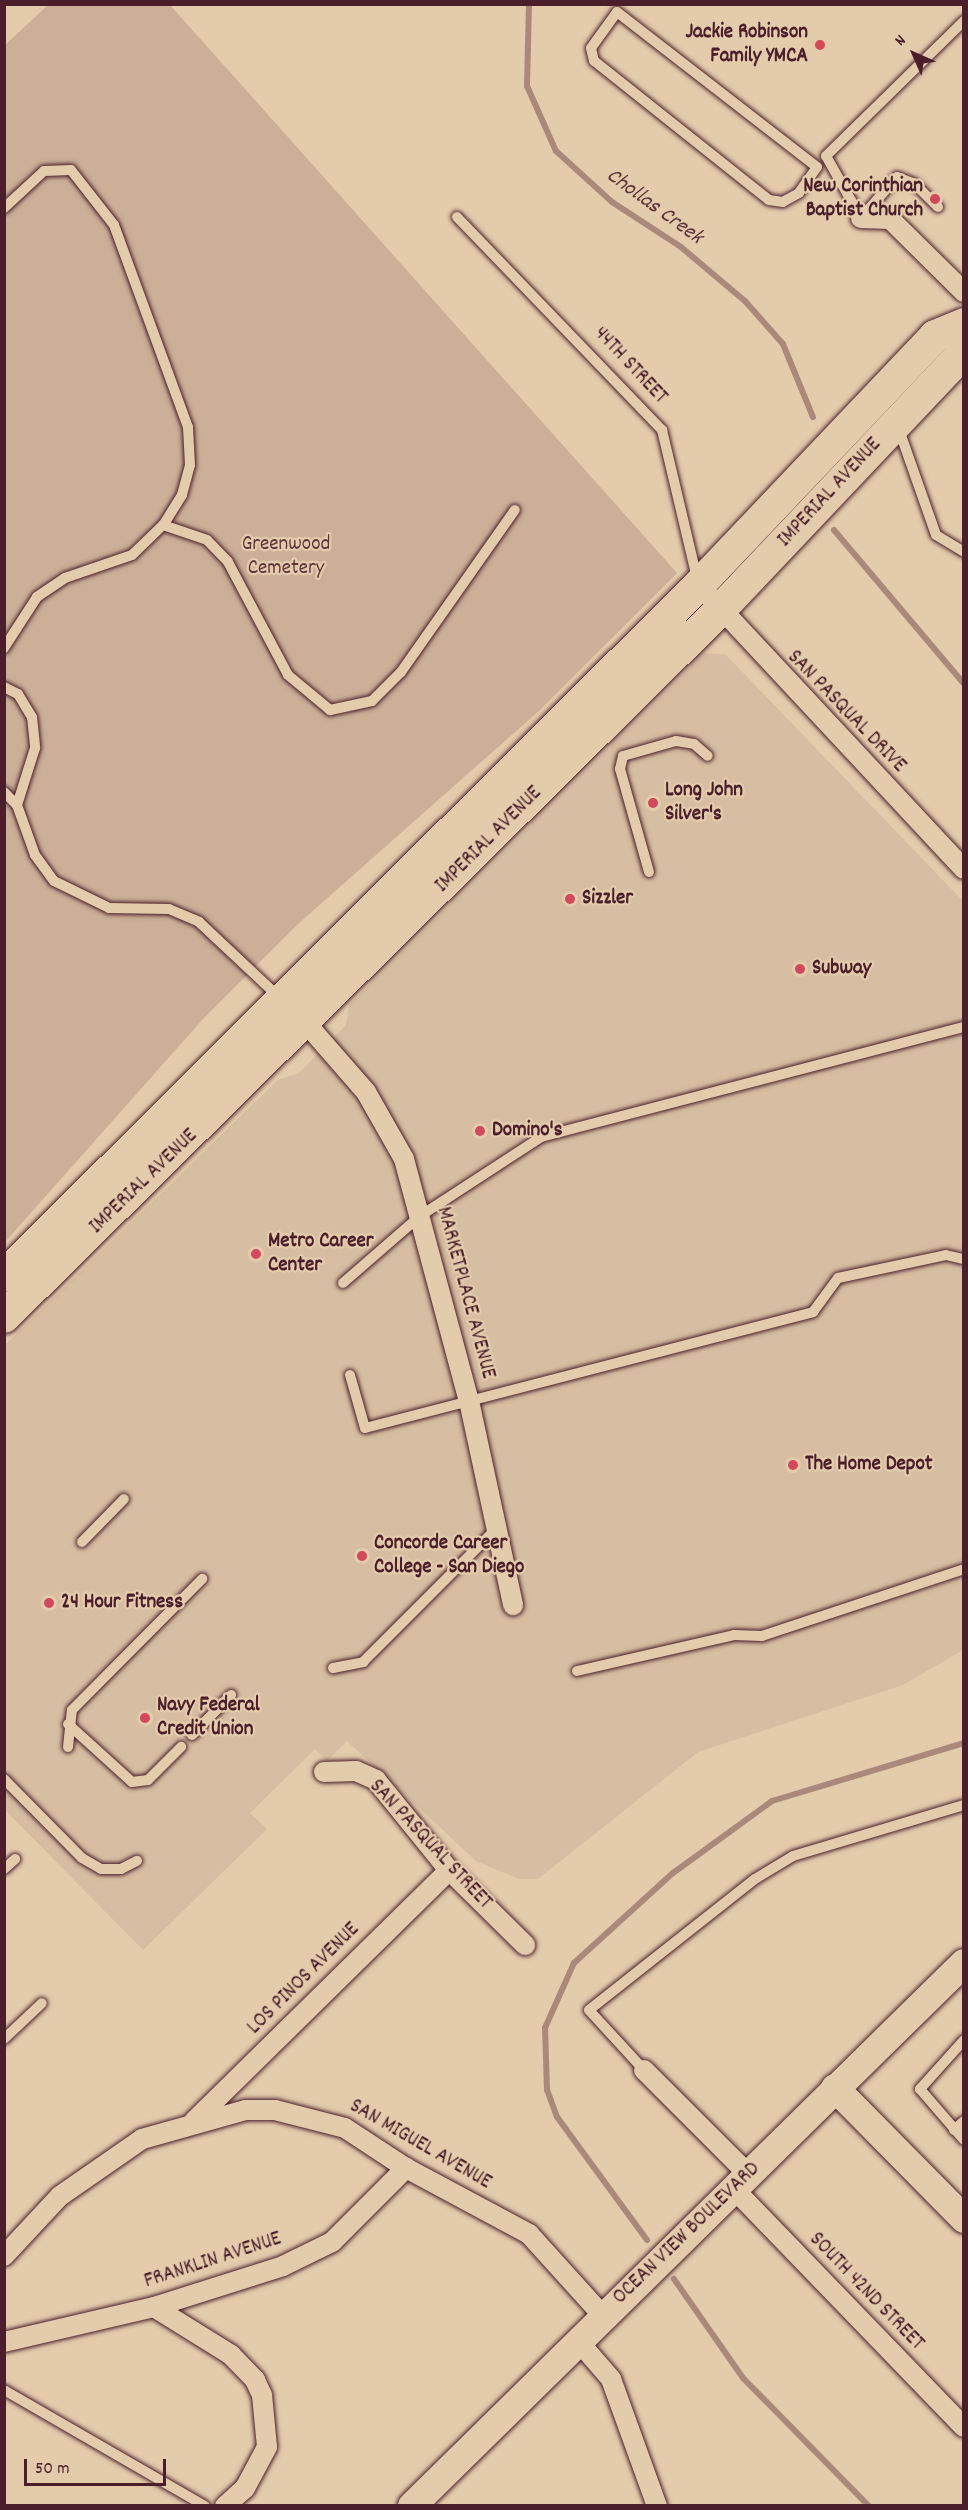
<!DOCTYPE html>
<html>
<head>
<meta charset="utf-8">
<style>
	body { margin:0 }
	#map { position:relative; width:968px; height:2510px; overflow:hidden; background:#e4cbac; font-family:Dekko,sans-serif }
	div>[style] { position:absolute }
	.built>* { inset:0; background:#d7bda1 }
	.green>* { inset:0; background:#cbaf97 }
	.stream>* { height:6px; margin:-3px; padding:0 3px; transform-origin:3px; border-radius:3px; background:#aa897b }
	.roads { filter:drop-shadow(0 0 2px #4a1f2b) drop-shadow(0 0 2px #4a1f2b) }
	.lane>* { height:10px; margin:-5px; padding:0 5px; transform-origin:5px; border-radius:5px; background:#e4cbac }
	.street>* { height:20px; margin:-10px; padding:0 10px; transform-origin:10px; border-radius:10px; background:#e4cbac }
	.secondary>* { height:28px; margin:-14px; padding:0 14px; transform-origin:14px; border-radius:14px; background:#e4cbac }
	.primary>* { height:32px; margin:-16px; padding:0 16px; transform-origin:16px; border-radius:16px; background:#e4cbac }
	.dots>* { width:16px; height:16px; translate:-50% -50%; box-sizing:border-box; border:3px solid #e4cbac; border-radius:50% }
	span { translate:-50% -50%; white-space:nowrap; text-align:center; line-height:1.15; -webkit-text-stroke:4.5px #e4cbac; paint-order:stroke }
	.poi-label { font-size:21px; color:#4a1f2b; font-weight:700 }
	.right { translate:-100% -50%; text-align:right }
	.left { translate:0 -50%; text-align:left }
	.street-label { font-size:21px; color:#4a1f2b }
	.park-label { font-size:21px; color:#5d353b }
	.water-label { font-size:22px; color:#5d343b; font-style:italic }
	.frame { position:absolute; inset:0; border:6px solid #4a1f2b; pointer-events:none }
	.north { position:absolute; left:884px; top:24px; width:60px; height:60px; -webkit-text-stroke:4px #e4cbac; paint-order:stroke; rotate:315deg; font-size:16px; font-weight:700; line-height:24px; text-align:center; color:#4a1f2b }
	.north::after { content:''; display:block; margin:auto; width:21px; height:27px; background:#4a1f2b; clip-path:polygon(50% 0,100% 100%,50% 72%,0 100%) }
	.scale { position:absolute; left:24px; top:2459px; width:142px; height:27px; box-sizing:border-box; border:3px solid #4a1f2b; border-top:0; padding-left:8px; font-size:18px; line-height:21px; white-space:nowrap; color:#4a1f2b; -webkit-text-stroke:4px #e4cbac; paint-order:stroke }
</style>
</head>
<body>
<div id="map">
	<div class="built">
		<i style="clip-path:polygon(703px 653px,726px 655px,963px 901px,963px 1650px,903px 1685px,698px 1752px,538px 1879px,519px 1879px,476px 1861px,347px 1741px,327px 1761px,315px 1749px,250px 1813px,267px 1829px,143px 1950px,5px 1810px,5px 1345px,278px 1080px,299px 1073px,346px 1025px,349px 1005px)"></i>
	</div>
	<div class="green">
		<i style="clip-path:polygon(48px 5px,170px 5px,677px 573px,541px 709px,298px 924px,203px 1019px,5px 1242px,5px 45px)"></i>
	</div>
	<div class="stream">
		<i style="left:529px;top:4px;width:82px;rotate:91.4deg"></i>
		<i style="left:527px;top:86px;width:71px;rotate:66deg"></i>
		<i style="left:556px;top:151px;width:76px;rotate:42.3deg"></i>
		<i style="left:612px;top:202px;width:82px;rotate:33.1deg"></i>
		<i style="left:681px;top:247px;width:84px;rotate:40.2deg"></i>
		<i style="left:745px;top:301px;width:57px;rotate:48.5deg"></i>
		<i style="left:783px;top:344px;width:79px;rotate:67.7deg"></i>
		<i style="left:834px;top:530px;width:202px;rotate:49.8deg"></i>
		<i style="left:647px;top:2240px;width:152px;rotate:-126.2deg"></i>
		<i style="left:557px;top:2117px;width:29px;rotate:-110deg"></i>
		<i style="left:547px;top:2090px;width:62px;rotate:-91.8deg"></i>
		<i style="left:545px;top:2028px;width:71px;rotate:-66deg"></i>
		<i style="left:574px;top:1963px;width:134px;rotate:-42.3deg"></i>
		<i style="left:673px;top:1873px;width:122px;rotate:-36deg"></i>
		<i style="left:772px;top:1801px;width:201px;rotate:-16.8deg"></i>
		<i style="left:674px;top:2279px;width:121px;rotate:55.1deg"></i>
		<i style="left:743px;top:2378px;width:180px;rotate:45.5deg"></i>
	</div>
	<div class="roads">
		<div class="lane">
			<i style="left:617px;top:12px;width:253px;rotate:37.8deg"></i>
			<i style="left:817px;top:167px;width:32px;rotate:125deg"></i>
			<i style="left:799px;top:193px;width:18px;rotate:151deg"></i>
			<i style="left:783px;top:202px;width:14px;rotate:-172deg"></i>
			<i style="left:769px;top:200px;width:223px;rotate:-141.5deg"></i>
			<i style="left:594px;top:61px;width:13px;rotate:-103deg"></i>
			<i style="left:591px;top:48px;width:44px;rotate:-54.2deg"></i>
			<i style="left:938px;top:207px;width:33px;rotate:-135deg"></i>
			<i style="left:915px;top:184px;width:19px;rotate:-159deg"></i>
			<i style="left:897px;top:177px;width:55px;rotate:131.3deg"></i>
			<i style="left:861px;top:218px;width:71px;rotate:-119.4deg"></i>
			<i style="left:826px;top:156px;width:193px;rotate:-44.4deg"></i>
			<i style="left:4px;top:208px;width:54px;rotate:-42.8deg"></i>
			<i style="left:44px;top:171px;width:27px;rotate:-2deg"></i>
			<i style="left:71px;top:170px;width:70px;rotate:52deg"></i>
			<i style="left:114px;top:225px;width:215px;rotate:69.9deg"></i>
			<i style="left:188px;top:427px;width:38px;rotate:87deg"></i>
			<i style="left:190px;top:465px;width:31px;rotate:105deg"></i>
			<i style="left:182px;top:495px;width:36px;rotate:122deg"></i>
			<i style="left:163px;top:525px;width:43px;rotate:135.9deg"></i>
			<i style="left:132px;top:555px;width:71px;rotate:161.1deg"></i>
			<i style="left:65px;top:578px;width:34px;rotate:146deg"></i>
			<i style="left:37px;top:597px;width:61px;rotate:122.9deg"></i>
			<i style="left:457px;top:217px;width:296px;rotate:46.1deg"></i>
			<i style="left:662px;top:430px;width:152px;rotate:76.7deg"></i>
			<i style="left:898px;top:427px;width:114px;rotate:70.6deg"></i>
			<i style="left:936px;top:535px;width:33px;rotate:31deg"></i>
			<i style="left:163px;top:525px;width:46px;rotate:18.8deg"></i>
			<i style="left:207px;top:540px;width:30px;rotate:46deg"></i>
			<i style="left:228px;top:562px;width:128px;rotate:62deg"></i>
			<i style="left:288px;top:675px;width:55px;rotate:39.8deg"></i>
			<i style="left:330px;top:710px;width:43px;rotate:-12.1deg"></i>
			<i style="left:372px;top:701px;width:41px;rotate:-45deg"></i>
			<i style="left:401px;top:672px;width:198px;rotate:-54.9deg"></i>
			<i style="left:4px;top:687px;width:16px;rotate:27deg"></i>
			<i style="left:18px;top:694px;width:27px;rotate:59deg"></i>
			<i style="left:32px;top:717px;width:31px;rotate:84deg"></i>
			<i style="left:35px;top:748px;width:60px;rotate:107.5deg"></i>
			<i style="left:17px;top:805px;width:53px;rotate:70.2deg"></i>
			<i style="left:35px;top:855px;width:32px;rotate:54deg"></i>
			<i style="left:54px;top:881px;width:61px;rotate:26.1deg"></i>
			<i style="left:109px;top:908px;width:60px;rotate:1deg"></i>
			<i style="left:169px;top:909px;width:33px;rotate:23deg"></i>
			<i style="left:199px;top:922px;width:112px;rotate:43.2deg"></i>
			<i style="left:4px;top:792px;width:18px;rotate:45deg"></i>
			<i style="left:649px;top:872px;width:107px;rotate:-105.7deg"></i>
			<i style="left:620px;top:769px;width:13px;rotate:-77deg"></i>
			<i style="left:623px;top:756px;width:55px;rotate:-15.8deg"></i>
			<i style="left:676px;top:741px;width:18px;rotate:9deg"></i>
			<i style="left:694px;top:744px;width:18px;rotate:41deg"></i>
			<i style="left:343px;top:1283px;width:102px;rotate:-41deg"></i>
			<i style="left:420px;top:1216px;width:145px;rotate:-33.1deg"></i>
			<i style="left:541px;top:1137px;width:437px;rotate:-14.6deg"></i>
			<i style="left:350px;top:1375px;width:55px;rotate:74.2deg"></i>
			<i style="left:365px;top:1428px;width:463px;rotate:-14.5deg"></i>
			<i style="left:813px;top:1312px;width:42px;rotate:-53.7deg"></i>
			<i style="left:838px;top:1278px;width:110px;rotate:-12deg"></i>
			<i style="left:946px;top:1255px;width:18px;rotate:13deg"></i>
			<i style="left:82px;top:1542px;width:60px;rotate:-45.7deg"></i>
			<i style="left:333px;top:1668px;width:31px;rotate:-11deg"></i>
			<i style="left:363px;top:1662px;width:188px;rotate:-45deg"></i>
			<i style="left:577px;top:1671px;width:161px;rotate:-12.9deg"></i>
			<i style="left:734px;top:1635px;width:28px;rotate:2deg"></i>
			<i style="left:762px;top:1636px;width:213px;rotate:-18.3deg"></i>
			<i style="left:68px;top:1724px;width:86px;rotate:42.2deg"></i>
			<i style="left:132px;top:1782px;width:16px;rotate:-7deg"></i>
			<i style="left:148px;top:1780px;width:47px;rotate:-45deg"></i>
			<i style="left:192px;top:1735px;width:56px;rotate:-45.7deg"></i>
			<i style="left:68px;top:1747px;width:37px;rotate:-84deg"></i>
			<i style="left:72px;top:1710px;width:185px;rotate:-45.2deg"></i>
			<i style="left:4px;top:1779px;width:111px;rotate:45.4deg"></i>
			<i style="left:82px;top:1858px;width:22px;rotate:30deg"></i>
			<i style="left:101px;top:1869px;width:20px"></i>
			<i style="left:121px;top:1869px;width:18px;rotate:-27deg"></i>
			<i style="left:4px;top:1869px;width:15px;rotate:-42deg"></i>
			<i style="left:4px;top:2039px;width:52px;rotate:-43.5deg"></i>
			<i style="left:964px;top:2040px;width:66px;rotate:131.9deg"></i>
			<i style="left:920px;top:2089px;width:67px;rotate:49.2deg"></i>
			<i style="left:644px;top:2070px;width:81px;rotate:-132.5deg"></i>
			<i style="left:589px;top:2010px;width:211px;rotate:-38.3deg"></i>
			<i style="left:755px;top:1879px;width:44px;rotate:-31.2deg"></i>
			<i style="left:793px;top:1856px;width:178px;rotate:-16.6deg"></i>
			<i style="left:954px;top:2130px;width:13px;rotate:-42deg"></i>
			<i style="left:4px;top:2390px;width:232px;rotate:30deg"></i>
		</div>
		<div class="street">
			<i style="left:861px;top:218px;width:29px;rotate:2deg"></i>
			<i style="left:890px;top:219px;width:104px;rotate:44.6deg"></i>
			<i style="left:699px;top:585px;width:388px;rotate:47deg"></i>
			<i style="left:305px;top:1022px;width:93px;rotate:48.9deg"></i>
			<i style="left:366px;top:1092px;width:77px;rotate:60.4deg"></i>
			<i style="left:404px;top:1159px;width:251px;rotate:75deg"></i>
			<i style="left:469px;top:1401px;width:209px;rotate:77.8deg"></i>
			<i style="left:324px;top:1772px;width:32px;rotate:-2deg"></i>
			<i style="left:356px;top:1771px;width:22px;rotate:24deg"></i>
			<i style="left:376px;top:1780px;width:116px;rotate:51deg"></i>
			<i style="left:449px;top:1870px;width:107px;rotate:44.6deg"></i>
			<i style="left:644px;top:2070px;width:148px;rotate:45deg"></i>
			<i style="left:194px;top:2121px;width:358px;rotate:-44.5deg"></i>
			<i style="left:734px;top:2189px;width:331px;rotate:46deg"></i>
			<i style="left:4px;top:2256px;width:82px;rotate:-47deg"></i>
			<i style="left:60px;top:2196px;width:100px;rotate:-34.8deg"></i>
			<i style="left:142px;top:2139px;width:108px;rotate:-15.6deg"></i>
			<i style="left:246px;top:2110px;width:29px"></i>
			<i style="left:275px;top:2110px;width:72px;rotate:14.4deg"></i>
			<i style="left:345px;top:2128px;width:73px;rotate:33.3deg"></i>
			<i style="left:406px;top:2168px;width:140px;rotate:28.2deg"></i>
			<i style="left:529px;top:2234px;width:110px;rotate:47.9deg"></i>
			<i style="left:154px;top:2307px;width:91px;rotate:31.9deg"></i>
			<i style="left:231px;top:2355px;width:35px;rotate:46deg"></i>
			<i style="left:255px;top:2380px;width:17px;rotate:65deg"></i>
			<i style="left:262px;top:2395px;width:52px;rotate:84.5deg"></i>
			<i style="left:267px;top:2447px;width:47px;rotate:118.2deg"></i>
			<i style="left:245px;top:2488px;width:27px;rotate:138deg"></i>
			<i style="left:4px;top:2342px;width:154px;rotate:-13.1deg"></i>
			<i style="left:154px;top:2307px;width:135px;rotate:-17.6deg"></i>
			<i style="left:283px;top:2266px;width:55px;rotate:-26.1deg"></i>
			<i style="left:332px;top:2242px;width:105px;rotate:-45deg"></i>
			<i style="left:579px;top:2342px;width:49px;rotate:49.1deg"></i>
			<i style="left:611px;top:2379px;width:135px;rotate:70.1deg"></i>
		</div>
		<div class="secondary">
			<i style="left:835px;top:2088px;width:184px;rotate:45.4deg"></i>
			<i style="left:412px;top:2506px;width:774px;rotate:-44.53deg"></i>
		</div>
		<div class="primary">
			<i style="left:4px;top:1276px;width:980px;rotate:-44.83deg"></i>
			<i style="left:699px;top:585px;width:343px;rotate:-46.5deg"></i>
			<i style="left:935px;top:336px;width:31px;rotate:-22deg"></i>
			<i style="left:4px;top:1317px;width:1006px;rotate:-44.64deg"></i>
			<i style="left:720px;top:610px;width:355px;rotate:-46.6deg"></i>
		</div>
	</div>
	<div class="dots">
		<i style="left:820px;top:45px;background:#d1495b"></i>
		<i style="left:935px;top:199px;background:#d1495b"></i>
		<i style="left:653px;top:803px;background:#d1495b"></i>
		<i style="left:570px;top:899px;background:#d1495b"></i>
		<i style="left:800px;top:969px;background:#d1495b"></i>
		<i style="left:480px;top:1131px;background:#d1495b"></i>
		<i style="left:256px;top:1254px;background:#d1495b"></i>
		<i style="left:793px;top:1465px;background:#d1495b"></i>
		<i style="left:362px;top:1556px;background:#d1495b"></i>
		<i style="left:49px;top:1603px;background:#d1495b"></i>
		<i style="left:145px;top:1718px;background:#d1495b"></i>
	</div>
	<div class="poi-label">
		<span class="right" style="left:808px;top:45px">Jackie Robinson<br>Family YMCA</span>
		<span class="right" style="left:923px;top:199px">New Corinthian<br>Baptist Church</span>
		<span class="left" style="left:665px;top:803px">Long John<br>Silver's</span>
		<span class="left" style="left:582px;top:899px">Sizzler</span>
		<span class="left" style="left:812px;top:969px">Subway</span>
		<span class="left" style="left:492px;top:1131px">Domino's</span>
		<span class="left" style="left:268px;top:1254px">Metro Career<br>Center</span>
		<span class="left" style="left:805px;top:1465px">The Home Depot</span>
		<span class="left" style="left:374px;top:1556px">Concorde Career<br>College - San Diego</span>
		<span class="left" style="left:61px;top:1603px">24 Hour Fitness</span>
		<span class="left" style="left:157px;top:1718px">Navy Federal<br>Credit Union</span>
	</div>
	<div class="street-label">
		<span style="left:630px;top:366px;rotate:47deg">44TH STREET</span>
		<span style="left:830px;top:493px;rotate:-47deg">IMPERIAL AVENUE</span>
		<span style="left:846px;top:712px;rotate:46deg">SAN PASQUAL DRIVE</span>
		<span style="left:489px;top:840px;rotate:-45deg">IMPERIAL AVENUE</span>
		<span style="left:144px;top:1182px;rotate:-44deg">IMPERIAL AVENUE</span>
		<span style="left:465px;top:1293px;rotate:75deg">MARKETPLACE AVENUE</span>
		<span style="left:430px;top:1845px;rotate:47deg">SAN PASQUAL STREET</span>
		<span style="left:304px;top:1979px;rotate:-45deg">LOS PINOS AVENUE</span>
		<span style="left:420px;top:2145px;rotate:30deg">SAN MIGUEL AVENUE</span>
		<span style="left:687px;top:2234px;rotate:-44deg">OCEAN VIEW BOULEVARD</span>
		<span style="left:213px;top:2261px;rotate:-18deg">FRANKLIN AVENUE</span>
		<span style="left:866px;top:2292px;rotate:46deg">SOUTH 42ND STREET</span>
	</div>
	<div class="park-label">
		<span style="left:286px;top:557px">Greenwood<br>Cemetery</span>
	</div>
	<div class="water-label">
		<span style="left:654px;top:207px;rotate:36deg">Chollas Creek</span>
	</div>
	<div class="frame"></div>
	<div class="north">N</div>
	<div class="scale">50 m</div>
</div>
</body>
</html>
